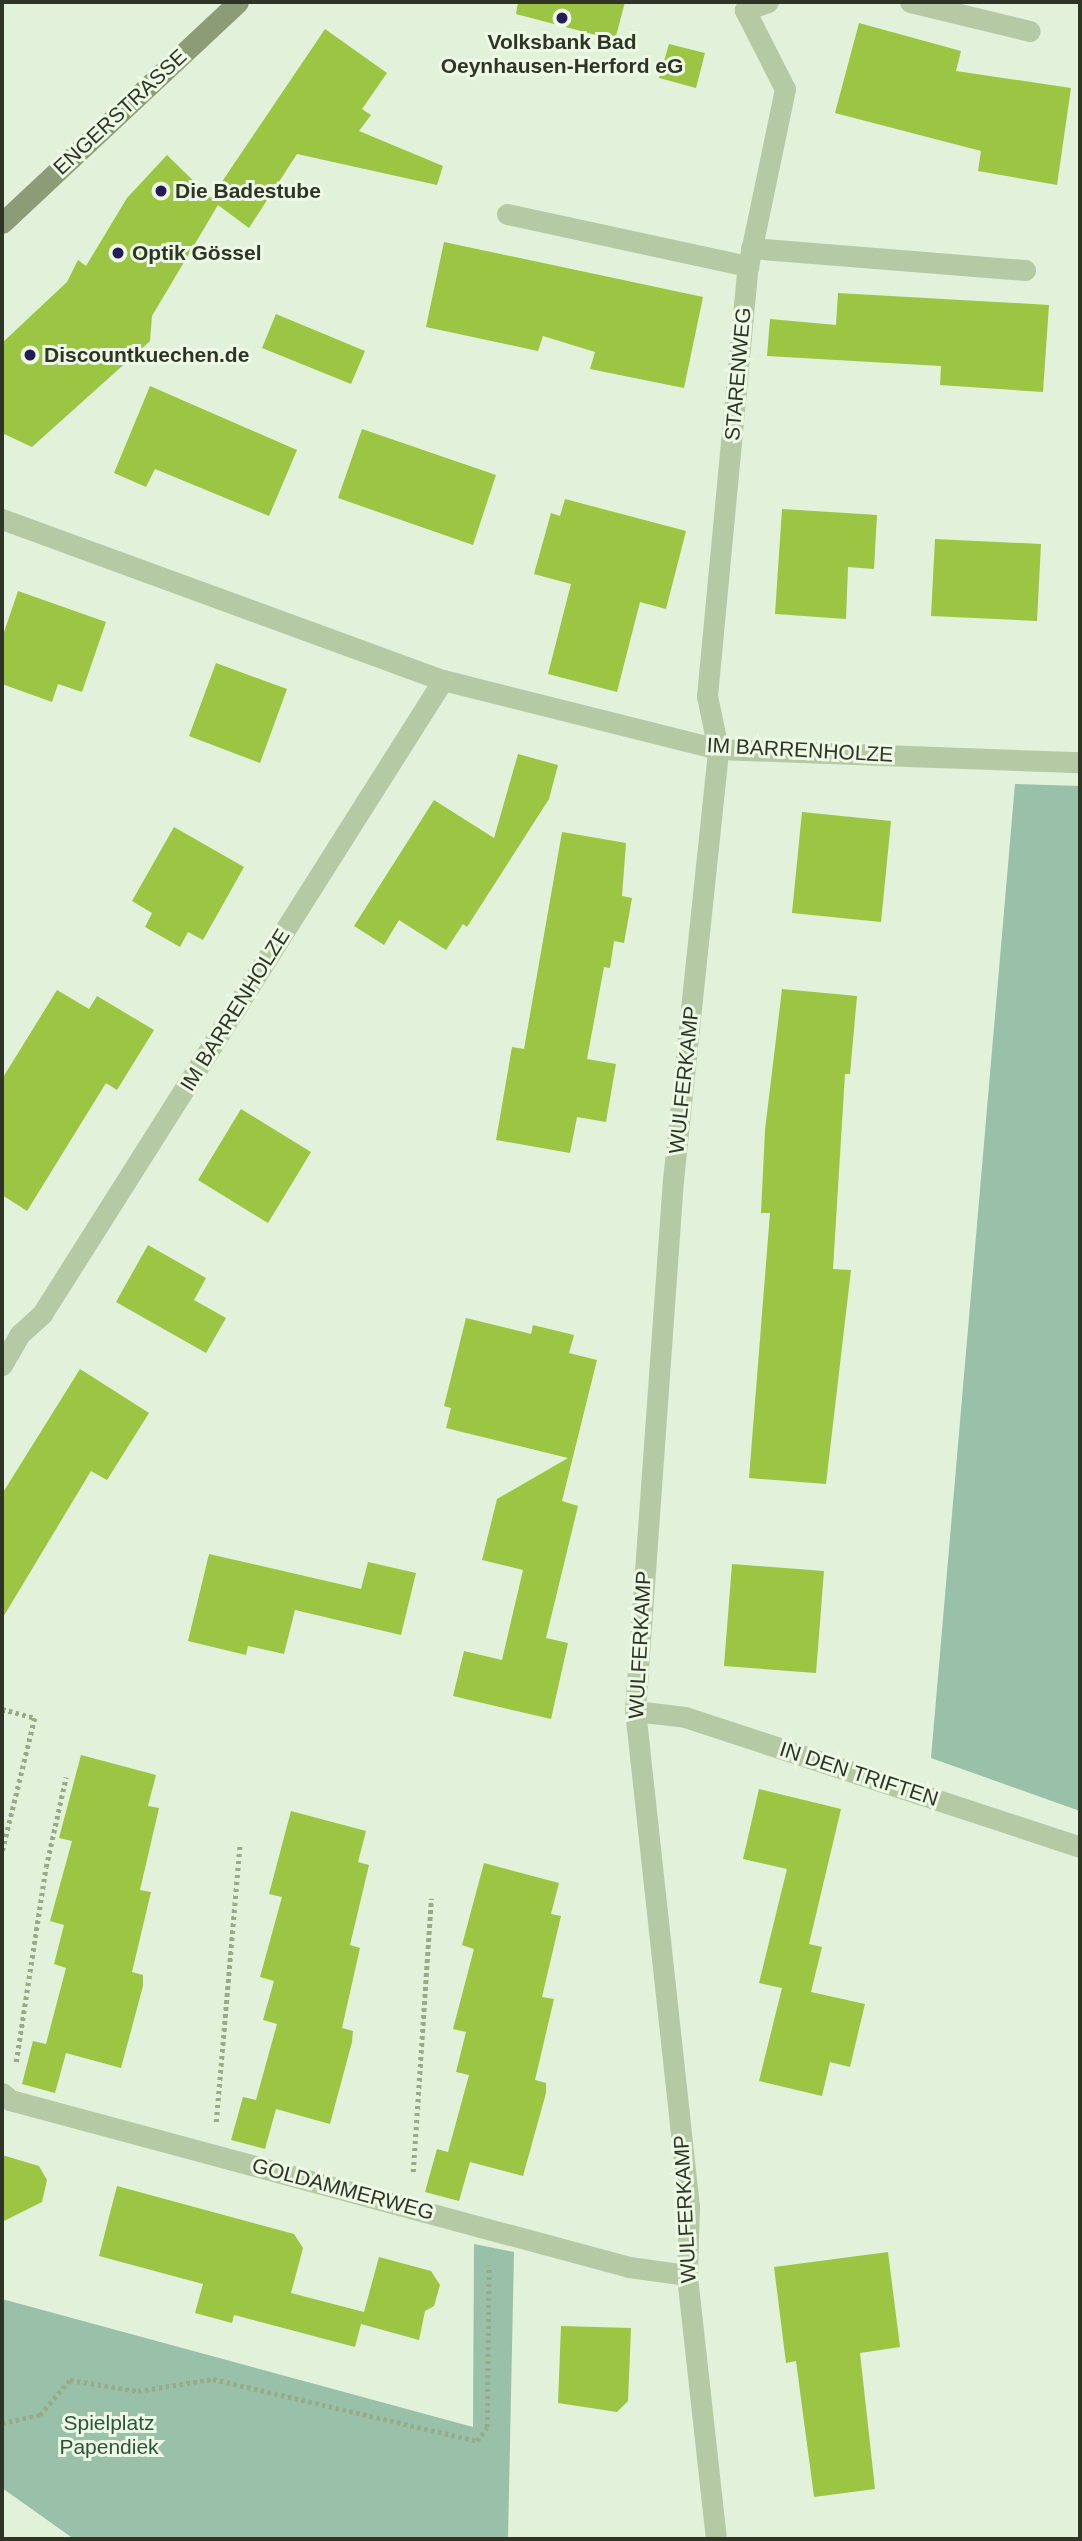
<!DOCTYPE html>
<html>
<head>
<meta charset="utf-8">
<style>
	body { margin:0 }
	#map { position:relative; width:1082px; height:2541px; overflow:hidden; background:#e2f1d9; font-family:Arial,sans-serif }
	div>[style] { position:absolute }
	.green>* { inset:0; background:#99c0a9 }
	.building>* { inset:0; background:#9bc543 }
	.path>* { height:4.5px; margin-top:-2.25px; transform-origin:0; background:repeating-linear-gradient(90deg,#98ab87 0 3.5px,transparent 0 7px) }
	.lane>* { height:21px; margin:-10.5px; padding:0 10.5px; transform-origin:10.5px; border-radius:10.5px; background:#b6c9a5 }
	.street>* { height:21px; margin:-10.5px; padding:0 10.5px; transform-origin:10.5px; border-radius:10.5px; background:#b6c9a5 }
	.secondary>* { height:21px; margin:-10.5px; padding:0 10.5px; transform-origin:10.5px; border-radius:10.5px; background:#8c9c77 }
	.dots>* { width:19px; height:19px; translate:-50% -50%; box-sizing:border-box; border:4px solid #edf9e5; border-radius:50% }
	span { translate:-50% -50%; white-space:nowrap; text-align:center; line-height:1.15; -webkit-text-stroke:6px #edf9e5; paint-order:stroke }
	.poi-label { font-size:21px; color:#2f3526; font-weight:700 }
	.left { translate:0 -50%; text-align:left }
	.street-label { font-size:21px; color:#2f3526 }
	.park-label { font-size:21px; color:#2a533c }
	.frame { position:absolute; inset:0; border:4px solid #2f3526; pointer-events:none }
</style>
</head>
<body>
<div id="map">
	<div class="green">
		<i style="clip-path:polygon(1015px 784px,1080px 786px,1080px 1811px,931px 1758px)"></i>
		<i style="clip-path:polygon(474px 2244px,514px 2252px,508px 2539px,74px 2539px,2px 2488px,2px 2299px,473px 2427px)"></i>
	</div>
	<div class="building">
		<i style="clip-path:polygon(518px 2px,625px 2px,615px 40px,516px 14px)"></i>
		<i style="clip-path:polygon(859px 23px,961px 51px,956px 71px,1071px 88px,1057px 185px,978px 171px,981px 151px,835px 113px)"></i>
		<i style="clip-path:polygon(325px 29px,387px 73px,362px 109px,371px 115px,359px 131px,443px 166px,437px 185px,297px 154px,249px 228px,218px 205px,152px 316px,150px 341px,32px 447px,2px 433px,2px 343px,67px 282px,78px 260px,86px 266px,127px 198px,167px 155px,211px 198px)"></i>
		<i style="clip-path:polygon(669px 44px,705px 53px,696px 88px,659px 78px)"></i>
		<i style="clip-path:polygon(444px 242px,703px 297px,684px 388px,590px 369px,595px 352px,543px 336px,538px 351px,426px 327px)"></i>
		<i style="clip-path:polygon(838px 293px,1049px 305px,1043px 392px,940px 385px,941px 366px,767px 356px,770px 319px,836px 325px)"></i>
		<i style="clip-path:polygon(276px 314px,365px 351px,351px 384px,262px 348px)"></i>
		<i style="clip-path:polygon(150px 386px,297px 450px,269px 516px,155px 469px,146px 487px,114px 473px)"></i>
		<i style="clip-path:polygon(362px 429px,496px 475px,473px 545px,338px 498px)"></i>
		<i style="clip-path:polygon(565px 499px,686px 531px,666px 609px,640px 602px,617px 692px,548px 674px,571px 584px,534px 574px,551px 513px,560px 516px)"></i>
		<i style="clip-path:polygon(782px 509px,877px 515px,874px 569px,848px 567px,846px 619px,775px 614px)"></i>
		<i style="clip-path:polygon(935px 539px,1041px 544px,1037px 621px,931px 616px)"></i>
		<i style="clip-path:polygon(18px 591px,106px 622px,82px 692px,58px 684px,52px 702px,2px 684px,2px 638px)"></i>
		<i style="clip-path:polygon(216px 663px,287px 689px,260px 763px,189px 736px)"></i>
		<i style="clip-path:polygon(518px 754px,558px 765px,549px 799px,467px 927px,463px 924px,446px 950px,399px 920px,384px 945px,354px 926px,434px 800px,494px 838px)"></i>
		<i style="clip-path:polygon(802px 812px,891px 821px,881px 922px,792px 913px)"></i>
		<i style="clip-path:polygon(174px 827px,244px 867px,203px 940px,188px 932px,180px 947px,145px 927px,152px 913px,132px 901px)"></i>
		<i style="clip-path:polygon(562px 832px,626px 843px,622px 896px,632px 898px,624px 943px,614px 941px,610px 968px,604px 967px,587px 1059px,616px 1064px,606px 1122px,577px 1117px,570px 1153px,496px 1140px,512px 1047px,524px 1049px)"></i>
		<i style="clip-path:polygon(782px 989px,857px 996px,850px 1074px,845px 1074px,833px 1269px,851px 1270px,826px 1484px,749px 1478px,770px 1213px,761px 1213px,765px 1130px)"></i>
		<i style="clip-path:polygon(57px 990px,89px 1009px,97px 996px,154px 1030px,117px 1090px,106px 1083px,27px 1211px,2px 1195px,2px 1079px)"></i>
		<i style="clip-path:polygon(241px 1109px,311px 1152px,268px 1223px,198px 1180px)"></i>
		<i style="clip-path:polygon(148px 1245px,206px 1278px,194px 1300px,226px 1318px,206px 1353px,116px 1302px)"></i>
		<i style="clip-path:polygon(466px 1318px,531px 1334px,533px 1325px,574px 1335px,569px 1353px,597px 1360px,562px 1501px,578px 1506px,546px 1638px,568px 1643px,551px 1719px,453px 1696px,464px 1651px,502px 1660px,523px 1570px,482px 1560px,497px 1499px,568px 1458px,446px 1428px,451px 1408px,444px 1406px)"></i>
		<i style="clip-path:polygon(80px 1369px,149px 1413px,107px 1480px,91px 1471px,2px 1619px,2px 1494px)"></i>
		<i style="clip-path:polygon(209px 1554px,361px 1589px,368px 1562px,416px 1573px,401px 1635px,295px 1610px,284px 1654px,248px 1646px,246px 1655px,188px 1641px)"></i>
		<i style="clip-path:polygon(732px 1564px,824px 1571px,816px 1673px,724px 1666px)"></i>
		<i style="clip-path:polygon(81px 1755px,156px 1775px,148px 1806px,159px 1808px,140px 1890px,151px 1892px,132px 1972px,143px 1975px,143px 1986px,121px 2068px,66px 2053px,55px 2093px,22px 2084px,33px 2041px,46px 2044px,66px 1968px,54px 1964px,64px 1925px,50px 1921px,72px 1841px,59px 1838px)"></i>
		<i style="clip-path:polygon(759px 1789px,841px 1809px,809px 1944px,822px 1947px,811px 1992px,865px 2004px,850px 2067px,830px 2062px,822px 2096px,759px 2081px,782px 1988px,759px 1983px,787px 1869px,743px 1859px)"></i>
		<i style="clip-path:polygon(291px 1811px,366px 1831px,358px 1862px,369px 1865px,350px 1945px,360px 1948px,342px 2028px,353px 2031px,352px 2042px,330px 2124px,276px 2109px,265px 2149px,231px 2140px,243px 2097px,256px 2100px,277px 2024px,263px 2020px,274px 1981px,260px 1977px,282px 1897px,269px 1894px)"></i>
		<i style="clip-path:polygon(484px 1863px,559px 1883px,551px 1914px,561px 1916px,542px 1997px,554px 1999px,535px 2080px,546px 2083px,546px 2093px,523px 2176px,470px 2162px,459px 2201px,425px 2192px,437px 2149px,448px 2152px,469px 2075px,456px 2072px,466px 2032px,453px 2029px,474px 1949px,462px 1945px)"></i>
		<i style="clip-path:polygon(2px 2155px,39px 2166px,47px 2180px,42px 2202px,2px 2222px)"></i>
		<i style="clip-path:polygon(117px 2186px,294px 2234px,303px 2248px,291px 2293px,364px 2312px,379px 2257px,431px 2271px,440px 2285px,434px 2306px,425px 2311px,419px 2340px,361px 2324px,355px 2347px,234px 2315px,232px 2323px,195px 2313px,203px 2284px,99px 2256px)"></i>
		<i style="clip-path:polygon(888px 2252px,900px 2347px,860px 2353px,875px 2489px,814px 2497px,796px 2361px,786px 2363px,774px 2267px)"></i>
		<i style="clip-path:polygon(561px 2326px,631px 2328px,628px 2401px,617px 2412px,558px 2403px)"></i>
	</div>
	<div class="path">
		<i style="left:2px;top:1709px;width:34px;rotate:15deg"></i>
		<i style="left:35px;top:1718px;width:139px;rotate:103.7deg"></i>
		<i style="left:16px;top:2062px;width:197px;rotate:-81.3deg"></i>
		<i style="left:46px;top:1867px;width:92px;rotate:-77.5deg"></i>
		<i style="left:216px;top:2122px;width:279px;rotate:-85.1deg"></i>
		<i style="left:413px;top:2172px;width:274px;rotate:-86.2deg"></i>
		<i style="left:2px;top:2423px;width:39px;rotate:-12deg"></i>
		<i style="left:40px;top:2415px;width:46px;rotate:-49.4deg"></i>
		<i style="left:70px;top:2380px;width:69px;rotate:9.2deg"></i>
		<i style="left:138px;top:2391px;width:76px;rotate:-9.1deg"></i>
		<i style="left:213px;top:2379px;width:271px;rotate:13.2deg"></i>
		<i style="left:477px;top:2441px;width:17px;rotate:-54deg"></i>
		<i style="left:487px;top:2427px;width:162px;rotate:-89.3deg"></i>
	</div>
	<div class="lane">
		<i style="left:910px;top:2px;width:123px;rotate:13.6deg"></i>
		<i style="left:745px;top:10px;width:24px;rotate:-19deg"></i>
		<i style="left:507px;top:214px;width:247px;rotate:12.2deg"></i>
		<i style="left:751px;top:248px;width:275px;rotate:4.6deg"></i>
	</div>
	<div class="street">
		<i style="left:2px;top:519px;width:469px;rotate:20.1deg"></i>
		<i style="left:443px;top:680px;width:284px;rotate:14.1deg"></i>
		<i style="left:718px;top:749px;width:362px;rotate:2.1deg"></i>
		<i style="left:2px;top:1365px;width:36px;rotate:-60deg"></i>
		<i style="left:20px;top:1334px;width:30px;rotate:-42deg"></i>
		<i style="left:42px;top:1314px;width:750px;rotate:-57.69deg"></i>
		<i style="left:635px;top:1711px;width:50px;rotate:6.8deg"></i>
		<i style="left:685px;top:1717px;width:416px;rotate:18.2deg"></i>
		<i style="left:2px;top:2093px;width:11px;rotate:41deg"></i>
		<i style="left:10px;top:2100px;width:641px;rotate:15.1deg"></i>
		<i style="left:629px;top:2267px;width:59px;rotate:7.9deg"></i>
		<i style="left:716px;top:2539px;width:266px;rotate:-96.3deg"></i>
		<i style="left:687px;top:2275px;width:68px;rotate:-88.3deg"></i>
		<i style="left:689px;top:2207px;width:499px;rotate:-96.2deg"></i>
		<i style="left:635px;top:1711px;width:532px;rotate:-85.91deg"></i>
		<i style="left:673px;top:1180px;width:433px;rotate:-84deg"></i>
		<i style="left:718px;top:749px;width:54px;rotate:-101.7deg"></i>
		<i style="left:707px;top:696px;width:432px;rotate:-84.6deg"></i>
		<i style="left:748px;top:266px;width:181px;rotate:-78.2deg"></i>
		<i style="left:785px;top:89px;width:89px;rotate:-116.9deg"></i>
	</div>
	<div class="secondary">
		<i style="left:2px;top:223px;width:323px;rotate:-43.1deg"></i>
	</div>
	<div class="dots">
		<i style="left:562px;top:18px;background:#251c56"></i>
		<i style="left:161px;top:191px;background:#251c56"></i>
		<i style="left:118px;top:253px;background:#251c56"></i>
		<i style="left:30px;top:355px;background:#251c56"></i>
	</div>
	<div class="poi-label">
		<span style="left:562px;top:54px">Volksbank Bad<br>Oeynhausen-Herford eG</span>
		<span class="left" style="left:175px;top:191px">Die Badestube</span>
		<span class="left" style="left:132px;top:253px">Optik Gössel</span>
		<span class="left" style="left:44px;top:355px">Discountkuechen.de</span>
	</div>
	<div class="street-label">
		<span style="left:120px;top:112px;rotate:-43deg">ENGERSTRASSE</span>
		<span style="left:738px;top:374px;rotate:-85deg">STARENWEG</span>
		<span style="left:800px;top:750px;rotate:3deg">IM BARRENHOLZE</span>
		<span style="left:235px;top:1010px;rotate:-58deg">IM BARRENHOLZE</span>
		<span style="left:684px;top:1080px;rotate:-84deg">WULFERKAMP</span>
		<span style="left:640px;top:1645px;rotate:-87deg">WULFERKAMP</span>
		<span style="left:859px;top:1774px;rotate:18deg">IN DEN TRIFTEN</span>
		<span style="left:343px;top:2189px;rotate:15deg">GOLDAMMERWEG</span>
		<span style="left:685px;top:2209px;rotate:-93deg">WULFERKAMP</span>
	</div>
	<div class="park-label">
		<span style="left:109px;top:2435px">Spielplatz<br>Papendiek</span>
	</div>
	<div class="frame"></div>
</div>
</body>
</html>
